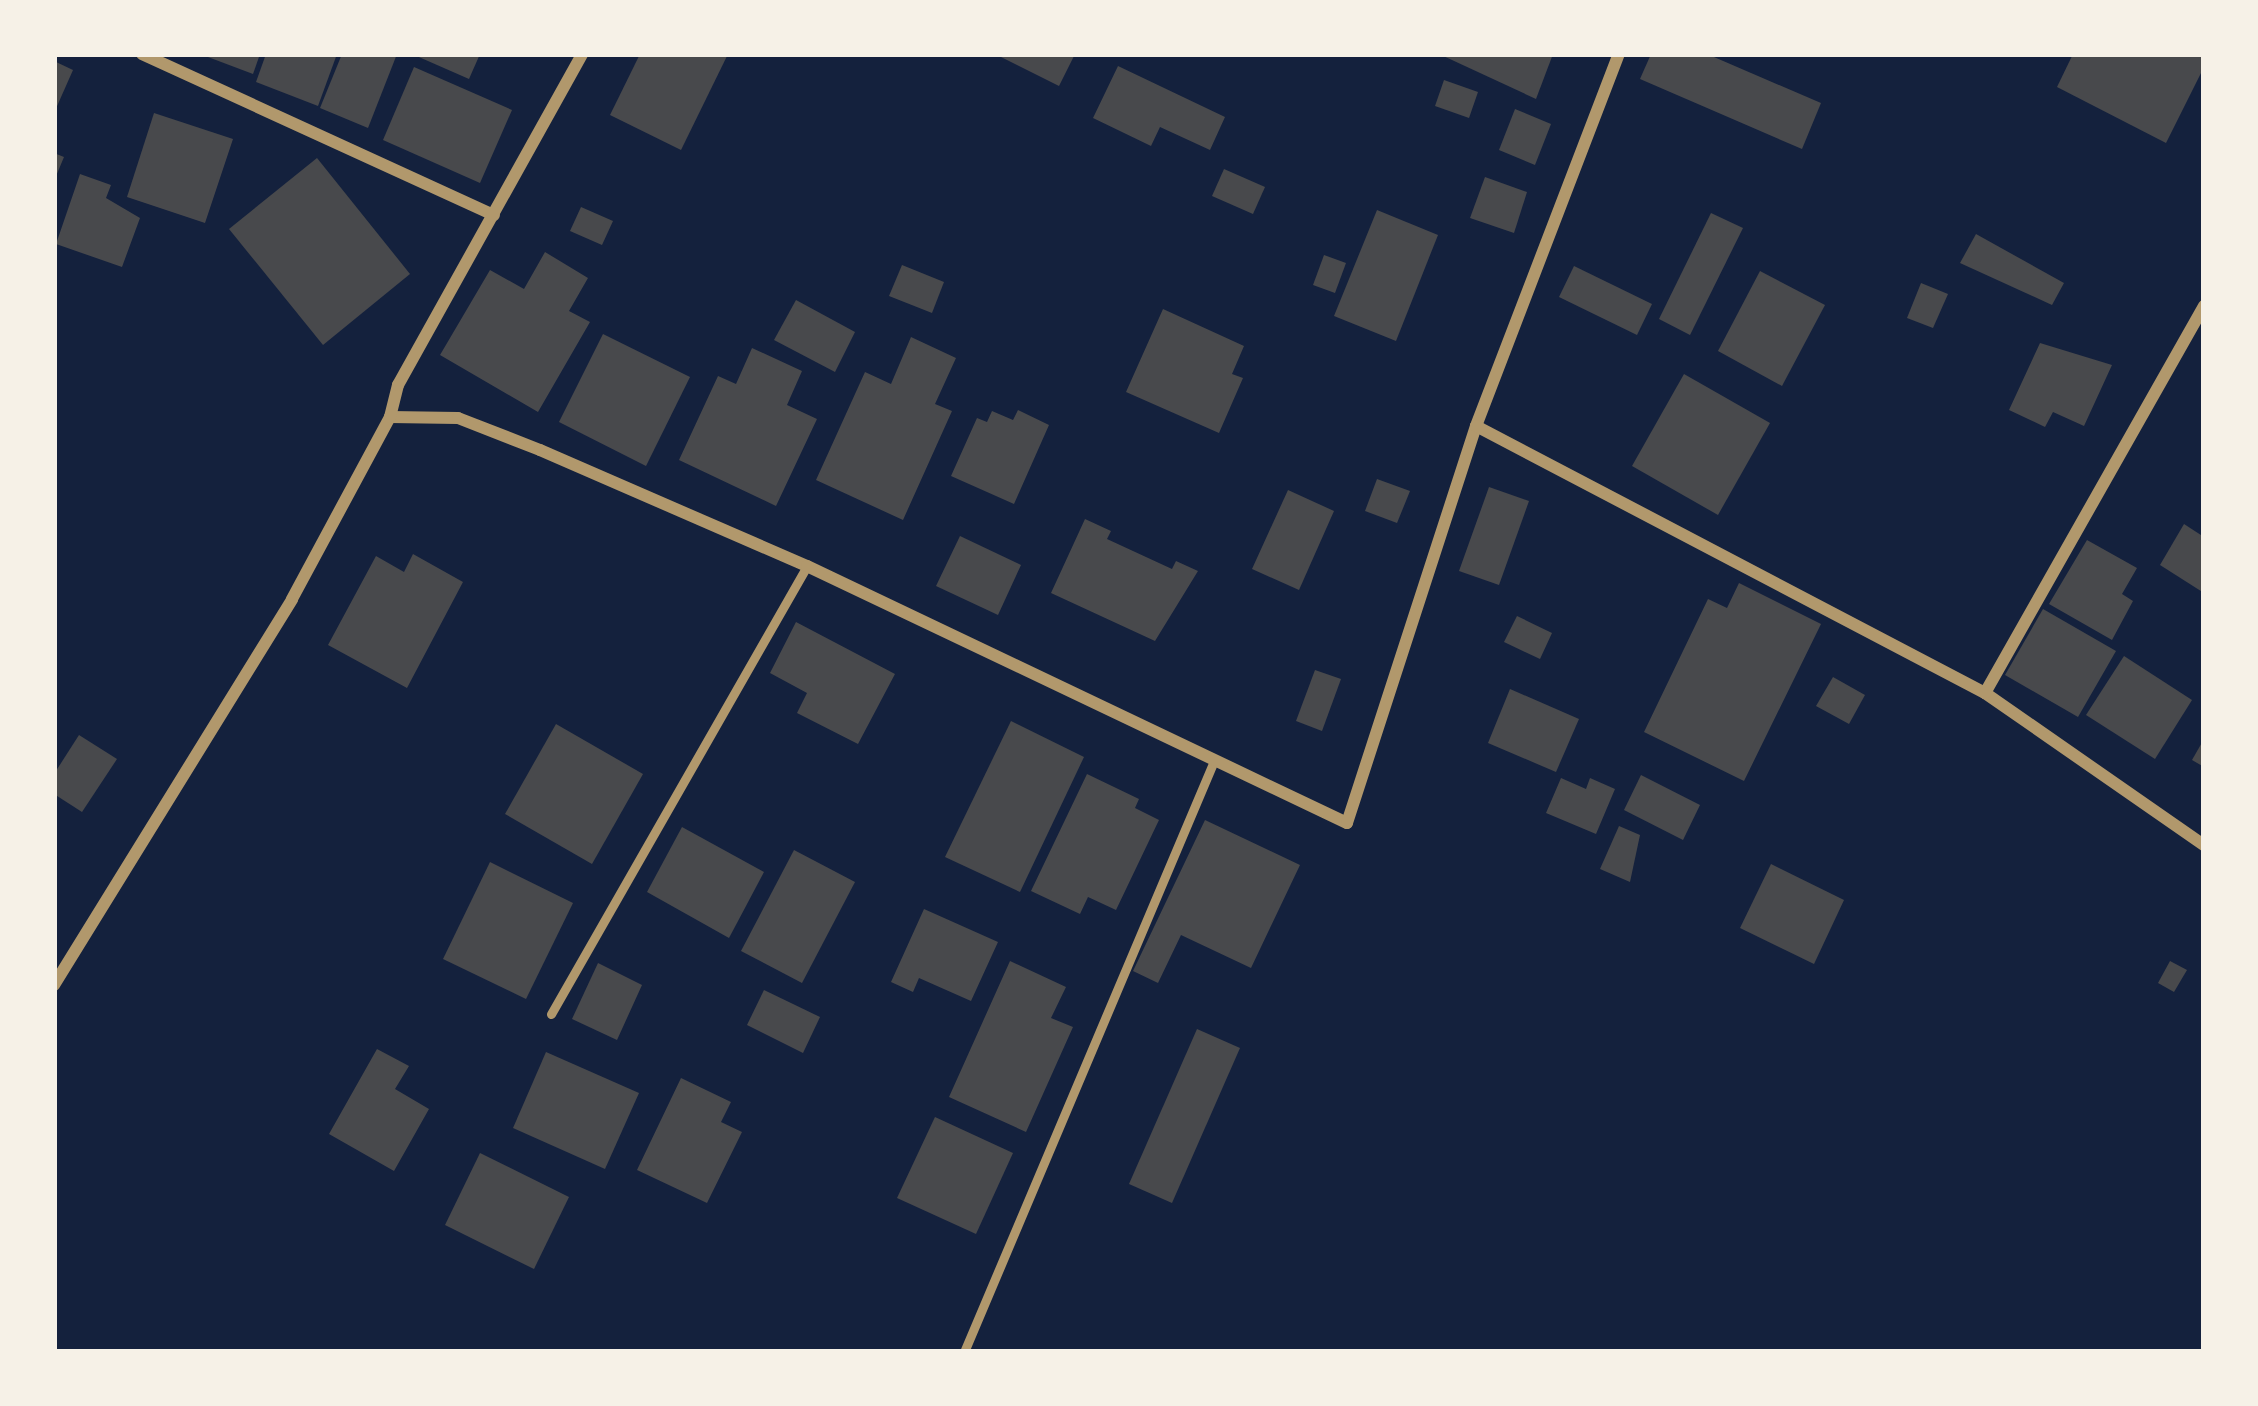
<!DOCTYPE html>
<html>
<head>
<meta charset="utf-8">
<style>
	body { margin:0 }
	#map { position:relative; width:2258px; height:1406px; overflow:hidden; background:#14213d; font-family:Ubuntu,sans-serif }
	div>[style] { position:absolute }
	.building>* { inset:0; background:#48494c }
	.service>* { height:9px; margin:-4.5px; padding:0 4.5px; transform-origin:4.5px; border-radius:4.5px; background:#b1986c }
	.minor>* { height:12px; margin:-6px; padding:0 6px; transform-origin:6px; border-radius:6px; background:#b1986c }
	span { translate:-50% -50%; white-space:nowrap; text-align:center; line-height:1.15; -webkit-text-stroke:12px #f6f1e7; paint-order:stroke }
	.frame { position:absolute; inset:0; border:57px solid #f6f1e7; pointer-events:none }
</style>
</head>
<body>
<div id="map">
	<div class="building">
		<i style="clip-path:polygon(200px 54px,260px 54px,253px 74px)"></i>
		<i style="clip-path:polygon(266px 54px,337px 54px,318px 106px,256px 82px)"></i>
		<i style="clip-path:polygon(342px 54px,397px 54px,368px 128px,320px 108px)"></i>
		<i style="clip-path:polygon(412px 54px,480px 54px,469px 79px)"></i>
		<i style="clip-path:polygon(640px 54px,728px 54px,681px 150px,610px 115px)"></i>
		<i style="clip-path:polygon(995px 54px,1075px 54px,1059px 86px)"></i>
		<i style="clip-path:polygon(1439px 54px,1553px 54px,1536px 99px)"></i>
		<i style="clip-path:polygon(1651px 54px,1707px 54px,1821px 103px,1802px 149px,1640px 79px)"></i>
		<i style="clip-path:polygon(2073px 54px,2204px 54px,2204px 67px,2166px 143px,2057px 87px)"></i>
		<i style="clip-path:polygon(54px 61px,73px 70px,54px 113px)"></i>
		<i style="clip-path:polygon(1118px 66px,1225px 117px,1210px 150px,1160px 127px,1151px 146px,1093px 118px)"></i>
		<i style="clip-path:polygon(414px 67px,512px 110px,480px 183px,383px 140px)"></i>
		<i style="clip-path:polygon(1444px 80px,1478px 92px,1469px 118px,1435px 106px)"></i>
		<i style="clip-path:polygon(1515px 109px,1551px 124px,1535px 165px,1499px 150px)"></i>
		<i style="clip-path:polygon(154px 113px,233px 139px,205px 223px,127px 197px)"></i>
		<i style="clip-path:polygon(54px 153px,64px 157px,54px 181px)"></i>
		<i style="clip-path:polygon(317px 158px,410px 274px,323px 345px,229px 229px)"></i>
		<i style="clip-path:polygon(1224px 169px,1265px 187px,1253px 214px,1212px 196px)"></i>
		<i style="clip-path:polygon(80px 174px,111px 185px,106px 198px,140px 218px,122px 267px,56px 244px)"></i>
		<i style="clip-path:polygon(1485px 177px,1527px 192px,1514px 233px,1470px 218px)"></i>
		<i style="clip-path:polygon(581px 207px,613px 221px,602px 245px,570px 231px)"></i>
		<i style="clip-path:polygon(1377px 210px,1438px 235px,1396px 341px,1334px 316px)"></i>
		<i style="clip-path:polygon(1711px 213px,1743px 228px,1690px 335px,1659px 319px)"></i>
		<i style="clip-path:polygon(1976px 234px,2064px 283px,2052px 305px,1960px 263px)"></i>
		<i style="clip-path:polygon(545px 252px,588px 278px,569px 311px,590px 322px,538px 412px,440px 355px,490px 270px,524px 289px)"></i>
		<i style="clip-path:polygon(1324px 255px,1346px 263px,1335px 293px,1313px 285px)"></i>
		<i style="clip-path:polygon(902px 265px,944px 282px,932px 313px,889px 296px)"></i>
		<i style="clip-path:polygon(1574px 266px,1652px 304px,1637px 335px,1559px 297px)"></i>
		<i style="clip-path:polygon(1760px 271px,1825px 305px,1782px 386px,1718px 351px)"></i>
		<i style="clip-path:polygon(1921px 283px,1948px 294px,1933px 328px,1907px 318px)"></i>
		<i style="clip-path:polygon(796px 300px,855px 332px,835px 372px,774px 340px)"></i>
		<i style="clip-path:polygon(1163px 309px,1244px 346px,1232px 374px,1243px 378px,1219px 433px,1126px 392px)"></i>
		<i style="clip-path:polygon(603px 334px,690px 377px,646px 466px,559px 422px)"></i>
		<i style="clip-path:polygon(911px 337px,956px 358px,935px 404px,952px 411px,903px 520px,816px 480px,865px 372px,891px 384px)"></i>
		<i style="clip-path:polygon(2040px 343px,2112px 365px,2084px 426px,2053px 412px,2045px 427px,2009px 410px)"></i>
		<i style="clip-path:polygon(752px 348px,802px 371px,787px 405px,817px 419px,776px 506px,679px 460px,718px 376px,736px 384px)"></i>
		<i style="clip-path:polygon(1684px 374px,1770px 423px,1718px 515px,1632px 466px)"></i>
		<i style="clip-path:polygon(1018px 410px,1049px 425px,1014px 504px,951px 476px,977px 418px,987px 422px,992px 411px,1013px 420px)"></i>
		<i style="clip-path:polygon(1377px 479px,1410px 491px,1397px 523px,1365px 511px)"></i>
		<i style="clip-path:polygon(1489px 487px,1529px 501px,1499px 585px,1459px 571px)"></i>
		<i style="clip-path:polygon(1288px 490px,1334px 511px,1299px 590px,1252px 569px)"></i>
		<i style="clip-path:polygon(1085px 519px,1111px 531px,1107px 539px,1172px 569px,1176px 561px,1198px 571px,1155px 641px,1051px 593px)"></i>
		<i style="clip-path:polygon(2184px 524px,2204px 537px,2204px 593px,2160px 565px)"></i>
		<i style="clip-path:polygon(960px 536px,1021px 565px,998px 615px,936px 586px)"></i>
		<i style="clip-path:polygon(2087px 540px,2137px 568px,2122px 594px,2133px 601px,2112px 640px,2049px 604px)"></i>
		<i style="clip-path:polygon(413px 554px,463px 582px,407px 688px,328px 645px,376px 556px,404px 572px)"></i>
		<i style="clip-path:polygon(1739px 583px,1821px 624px,1744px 781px,1644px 732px,1708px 599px,1727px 608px)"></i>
		<i style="clip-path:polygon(2043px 609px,2116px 651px,2078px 717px,2005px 675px)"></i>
		<i style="clip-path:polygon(1517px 616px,1552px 633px,1540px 659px,1504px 642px)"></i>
		<i style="clip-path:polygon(796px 622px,895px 674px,858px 744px,797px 713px,807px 693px,770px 673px)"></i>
		<i style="clip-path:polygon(2124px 656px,2192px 700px,2155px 759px,2086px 715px)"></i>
		<i style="clip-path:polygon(1315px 670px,1341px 679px,1322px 731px,1296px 721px)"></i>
		<i style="clip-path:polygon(1833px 677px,1865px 695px,1849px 724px,1816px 706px)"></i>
		<i style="clip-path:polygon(1510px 689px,1579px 719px,1556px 772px,1488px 743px)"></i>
		<i style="clip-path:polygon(1011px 721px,1084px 757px,1020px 892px,945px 857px)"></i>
		<i style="clip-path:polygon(556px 724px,643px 774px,592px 864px,505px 814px)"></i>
		<i style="clip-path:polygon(79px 735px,117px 759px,82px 812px,54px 794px,54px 774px)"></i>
		<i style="clip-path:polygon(2204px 739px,2204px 767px,2192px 760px)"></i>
		<i style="clip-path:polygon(1087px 774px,1139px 799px,1135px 808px,1159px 820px,1116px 910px,1088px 897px,1080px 914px,1031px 891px)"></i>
		<i style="clip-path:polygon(1641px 775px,1700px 805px,1683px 840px,1624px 810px)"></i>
		<i style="clip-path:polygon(1561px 778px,1586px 789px,1590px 778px,1615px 789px,1596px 834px,1546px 813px)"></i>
		<i style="clip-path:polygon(1205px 820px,1300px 865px,1251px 968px,1181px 935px,1158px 983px,1133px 971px)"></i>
		<i style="clip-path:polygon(1619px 826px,1640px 835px,1630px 882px,1600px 869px)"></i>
		<i style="clip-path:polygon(682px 827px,764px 872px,729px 938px,647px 892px)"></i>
		<i style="clip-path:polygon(794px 850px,855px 882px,802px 983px,741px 951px)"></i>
		<i style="clip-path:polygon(490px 862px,573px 903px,526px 999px,443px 959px)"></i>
		<i style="clip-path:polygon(1771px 864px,1844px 900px,1814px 964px,1740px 928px)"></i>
		<i style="clip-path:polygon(924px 909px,998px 942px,971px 1001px,919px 978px,913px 992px,891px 982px)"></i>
		<i style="clip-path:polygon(1010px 961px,1066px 987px,1051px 1018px,1073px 1027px,1026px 1132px,949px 1097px)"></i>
		<i style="clip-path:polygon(2170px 961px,2187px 970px,2174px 992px,2158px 983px)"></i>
		<i style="clip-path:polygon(598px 963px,642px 985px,617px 1040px,572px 1019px)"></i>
		<i style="clip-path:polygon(764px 990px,820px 1017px,803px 1053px,747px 1025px)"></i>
		<i style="clip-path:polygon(1197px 1029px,1240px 1048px,1172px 1203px,1129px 1184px)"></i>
		<i style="clip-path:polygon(377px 1049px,409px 1066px,395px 1089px,429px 1109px,394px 1171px,329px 1134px)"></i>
		<i style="clip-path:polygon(546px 1052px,639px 1093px,605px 1169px,513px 1128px)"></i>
		<i style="clip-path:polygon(681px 1078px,731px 1102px,721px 1122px,742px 1132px,707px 1203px,637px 1170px)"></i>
		<i style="clip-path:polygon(935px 1117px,1013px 1153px,976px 1234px,897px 1198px)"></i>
		<i style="clip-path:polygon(480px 1153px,569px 1197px,534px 1269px,445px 1225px)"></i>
	</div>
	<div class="service">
		<i style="left:551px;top:1014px;width:516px;rotate:-60.26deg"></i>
		<i style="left:964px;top:1352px;width:639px;rotate:-67.08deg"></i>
	</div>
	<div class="minor">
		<i style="left:142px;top:54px;width:387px;rotate:24.6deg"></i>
		<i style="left:390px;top:417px;width:68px;rotate:0.8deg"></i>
		<i style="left:458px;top:418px;width:88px;rotate:21.3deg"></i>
		<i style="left:540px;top:450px;width:291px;rotate:23.5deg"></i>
		<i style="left:807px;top:566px;width:598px;rotate:25.45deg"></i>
		<i style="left:1347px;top:823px;width:417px;rotate:-72deg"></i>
		<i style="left:1476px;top:426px;width:399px;rotate:-69deg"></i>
		<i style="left:1476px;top:426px;width:575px;rotate:27.68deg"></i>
		<i style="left:1985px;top:693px;width:267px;rotate:34.8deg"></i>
		<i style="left:1985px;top:693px;width:445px;rotate:-60.5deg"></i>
		<i style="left:54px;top:985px;width:453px;rotate:-58.3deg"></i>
		<i style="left:292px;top:599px;width:207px;rotate:-61.7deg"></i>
		<i style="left:390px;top:417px;width:33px;rotate:-76deg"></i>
		<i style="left:398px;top:385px;width:379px;rotate:-60.9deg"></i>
	</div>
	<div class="frame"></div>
</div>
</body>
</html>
